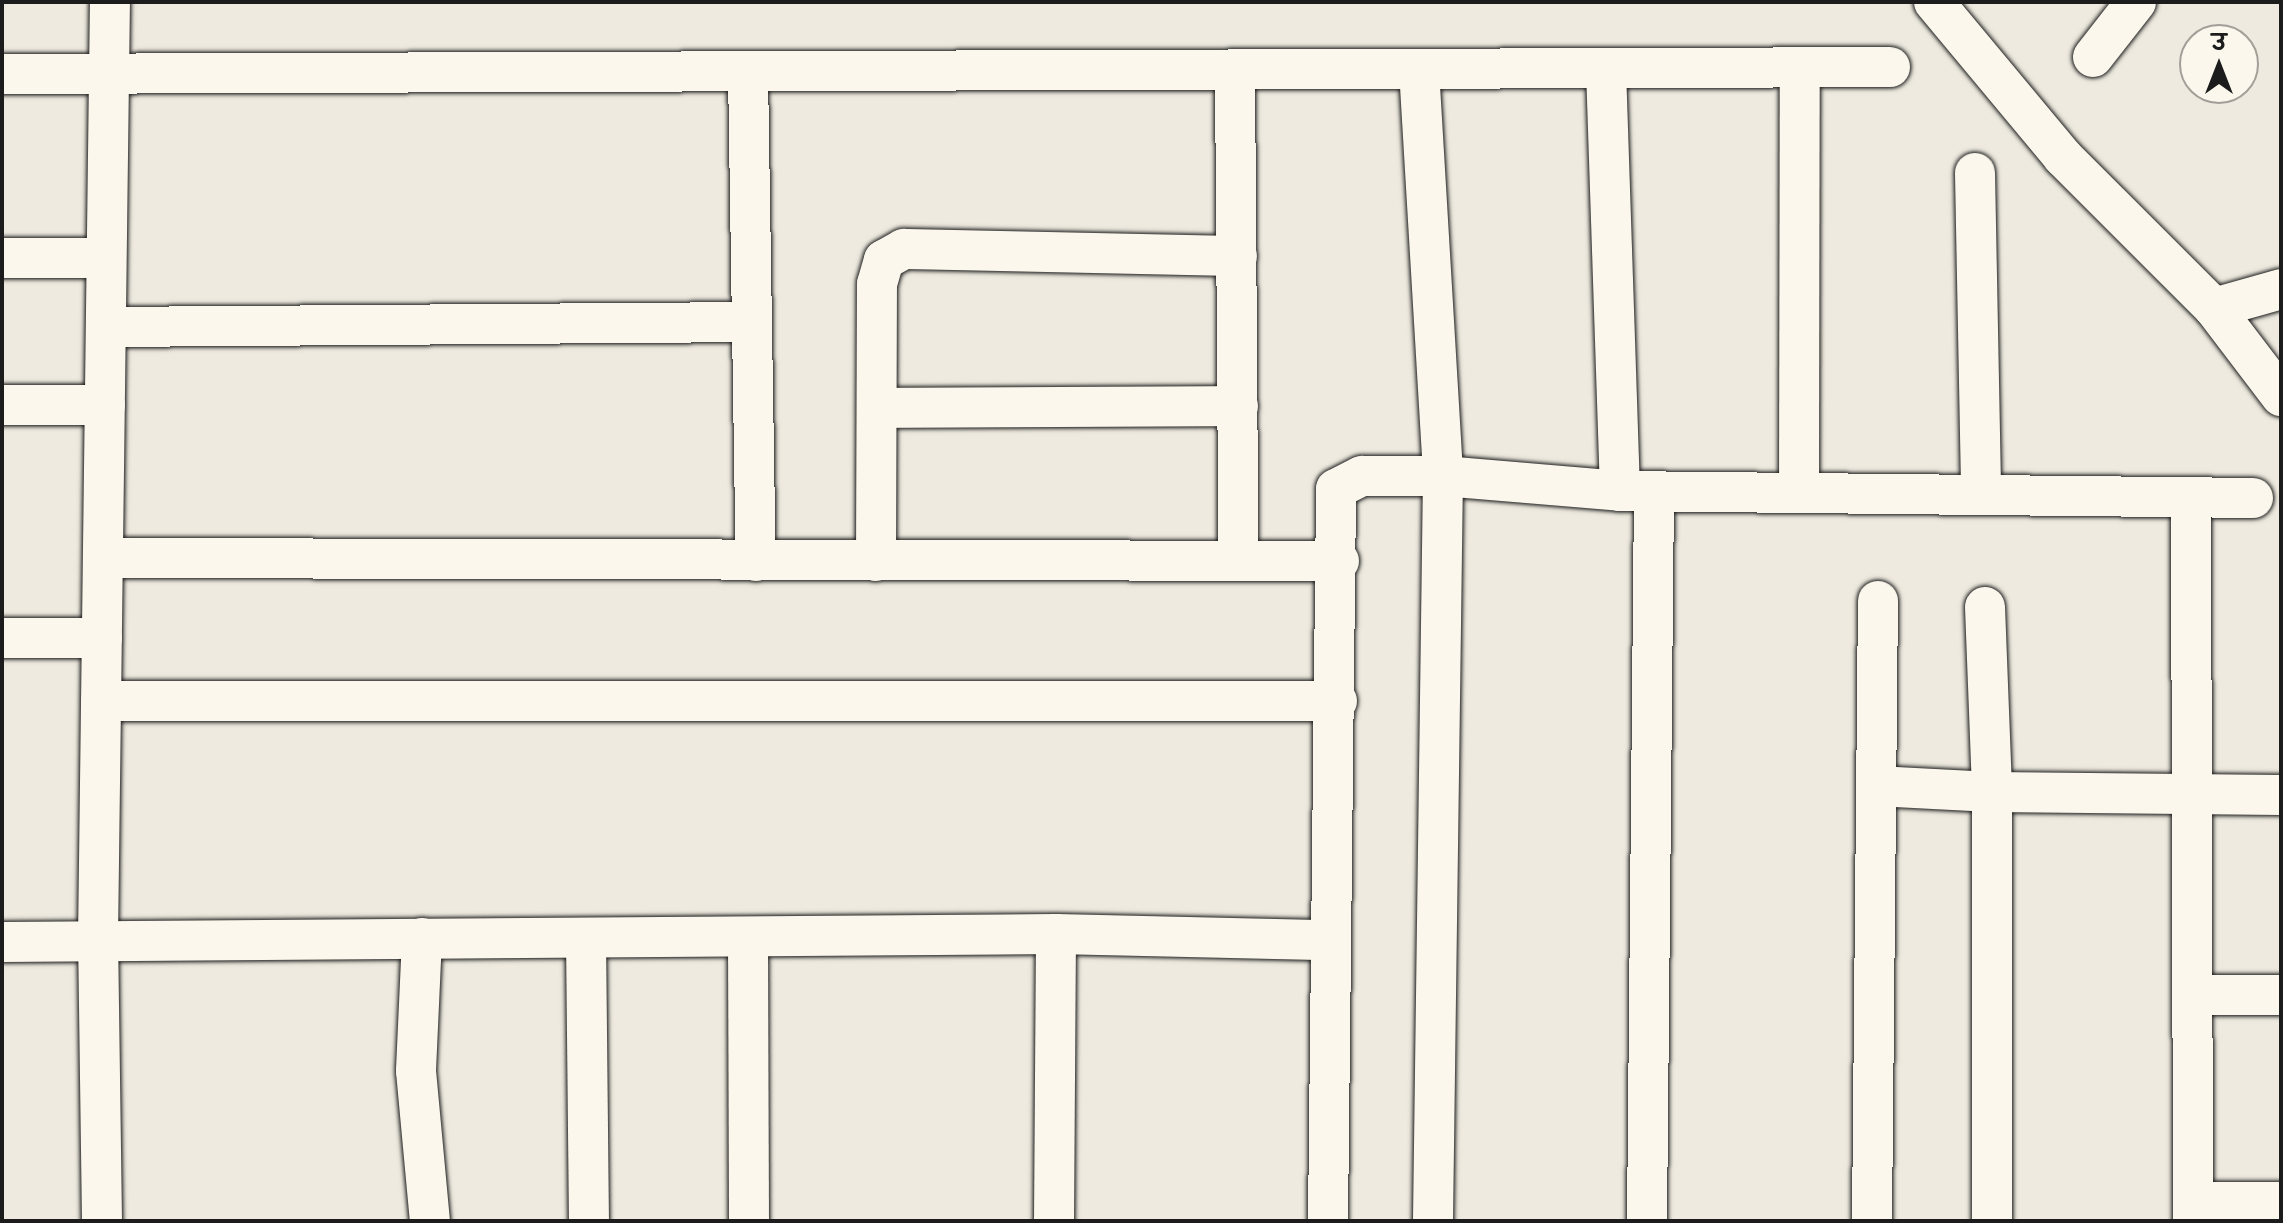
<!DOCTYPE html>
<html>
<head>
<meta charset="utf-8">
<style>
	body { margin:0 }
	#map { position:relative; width:2283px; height:1223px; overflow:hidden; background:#eeeadf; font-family:"Patrick Hand","Playpen Sans Deva",sans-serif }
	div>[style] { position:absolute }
	.roads { filter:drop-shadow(0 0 2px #1c1c1c) drop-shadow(0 0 2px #1c1c1c) }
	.minor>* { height:40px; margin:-20px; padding:0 20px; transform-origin:20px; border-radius:20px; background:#fbf7ec }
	span { translate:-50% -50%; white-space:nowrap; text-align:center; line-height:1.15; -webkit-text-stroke:8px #fbf7ec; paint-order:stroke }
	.frame { position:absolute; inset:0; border:4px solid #1c1c1c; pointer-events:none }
	.north { position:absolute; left:2179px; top:24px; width:80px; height:80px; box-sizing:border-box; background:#fbf7ec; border:2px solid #a29f99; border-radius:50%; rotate:0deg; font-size:22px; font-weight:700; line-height:32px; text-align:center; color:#1c1c1c }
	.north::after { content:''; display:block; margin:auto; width:28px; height:36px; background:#1c1c1c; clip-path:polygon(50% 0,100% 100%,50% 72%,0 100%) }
</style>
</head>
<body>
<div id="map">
	<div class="roads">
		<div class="minor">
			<i style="left:1934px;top:2px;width:202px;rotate:50.2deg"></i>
			<i style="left:2063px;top:157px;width:214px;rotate:45deg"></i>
			<i style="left:2214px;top:308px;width:111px;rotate:52.7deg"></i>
			<i style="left:2093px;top:57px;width:70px;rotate:-52deg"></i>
			<i style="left:1419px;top:69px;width:408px;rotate:86.6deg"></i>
			<i style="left:1443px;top:476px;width:745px;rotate:90.77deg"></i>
			<i style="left:1606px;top:69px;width:422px;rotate:88.1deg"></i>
			<i style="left:1235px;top:70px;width:491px;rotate:89.6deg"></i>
			<i style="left:748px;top:72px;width:489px;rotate:89.1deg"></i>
			<i style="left:2px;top:74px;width:1888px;rotate:-0.21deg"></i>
			<i style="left:1975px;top:173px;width:322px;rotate:88.9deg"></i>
			<i style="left:2px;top:258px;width:104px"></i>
			<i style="left:2214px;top:308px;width:70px;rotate:-15.8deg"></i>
			<i style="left:106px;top:327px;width:646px;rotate:-0.44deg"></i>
			<i style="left:2px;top:405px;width:103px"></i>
			<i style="left:880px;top:408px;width:358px;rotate:-0.3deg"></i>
			<i style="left:1799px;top:493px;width:425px;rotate:-89.9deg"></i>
			<i style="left:2191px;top:497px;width:724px;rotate:89.84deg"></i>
			<i style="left:103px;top:558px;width:1236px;rotate:0.14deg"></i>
			<i style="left:876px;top:561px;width:277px;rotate:-89.8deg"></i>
			<i style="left:877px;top:284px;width:25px;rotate:-74deg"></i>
			<i style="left:884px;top:260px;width:23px;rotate:-29deg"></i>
			<i style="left:904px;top:249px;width:333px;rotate:1.2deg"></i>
			<i style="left:1985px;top:607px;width:185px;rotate:87.8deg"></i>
			<i style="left:1992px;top:792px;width:429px;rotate:90deg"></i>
			<i style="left:2px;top:638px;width:100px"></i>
			<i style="left:101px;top:701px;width:1236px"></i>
			<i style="left:1876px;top:786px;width:116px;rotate:3deg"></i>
			<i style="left:1992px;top:792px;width:289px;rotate:0.6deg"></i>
			<i style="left:748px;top:937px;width:284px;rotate:89.8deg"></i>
			<i style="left:422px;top:938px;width:133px;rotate:92.6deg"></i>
			<i style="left:416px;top:1071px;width:151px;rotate:84.7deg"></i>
			<i style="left:586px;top:938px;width:283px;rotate:89.4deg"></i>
			<i style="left:2px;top:942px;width:1054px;rotate:-0.43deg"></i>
			<i style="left:1056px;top:934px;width:274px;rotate:1.3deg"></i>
			<i style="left:2194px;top:995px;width:87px"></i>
			<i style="left:2193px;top:1202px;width:88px"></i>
			<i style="left:102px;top:1221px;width:281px;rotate:-90.8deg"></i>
			<i style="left:98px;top:940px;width:938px;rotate:-89.27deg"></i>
			<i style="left:1054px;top:1221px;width:287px;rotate:-89.6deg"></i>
			<i style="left:1328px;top:1221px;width:732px;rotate:-89.37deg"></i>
			<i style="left:1336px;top:489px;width:29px;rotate:-27deg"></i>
			<i style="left:1362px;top:476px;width:81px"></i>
			<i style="left:1443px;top:476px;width:178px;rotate:4.8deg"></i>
			<i style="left:1620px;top:491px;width:633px;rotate:0.63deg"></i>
			<i style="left:1647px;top:1221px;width:730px;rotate:-89.45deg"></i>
			<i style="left:1872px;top:1221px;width:620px;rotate:-89.45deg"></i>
		</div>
	</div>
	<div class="frame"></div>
	<div class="north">उ</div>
</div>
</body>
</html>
